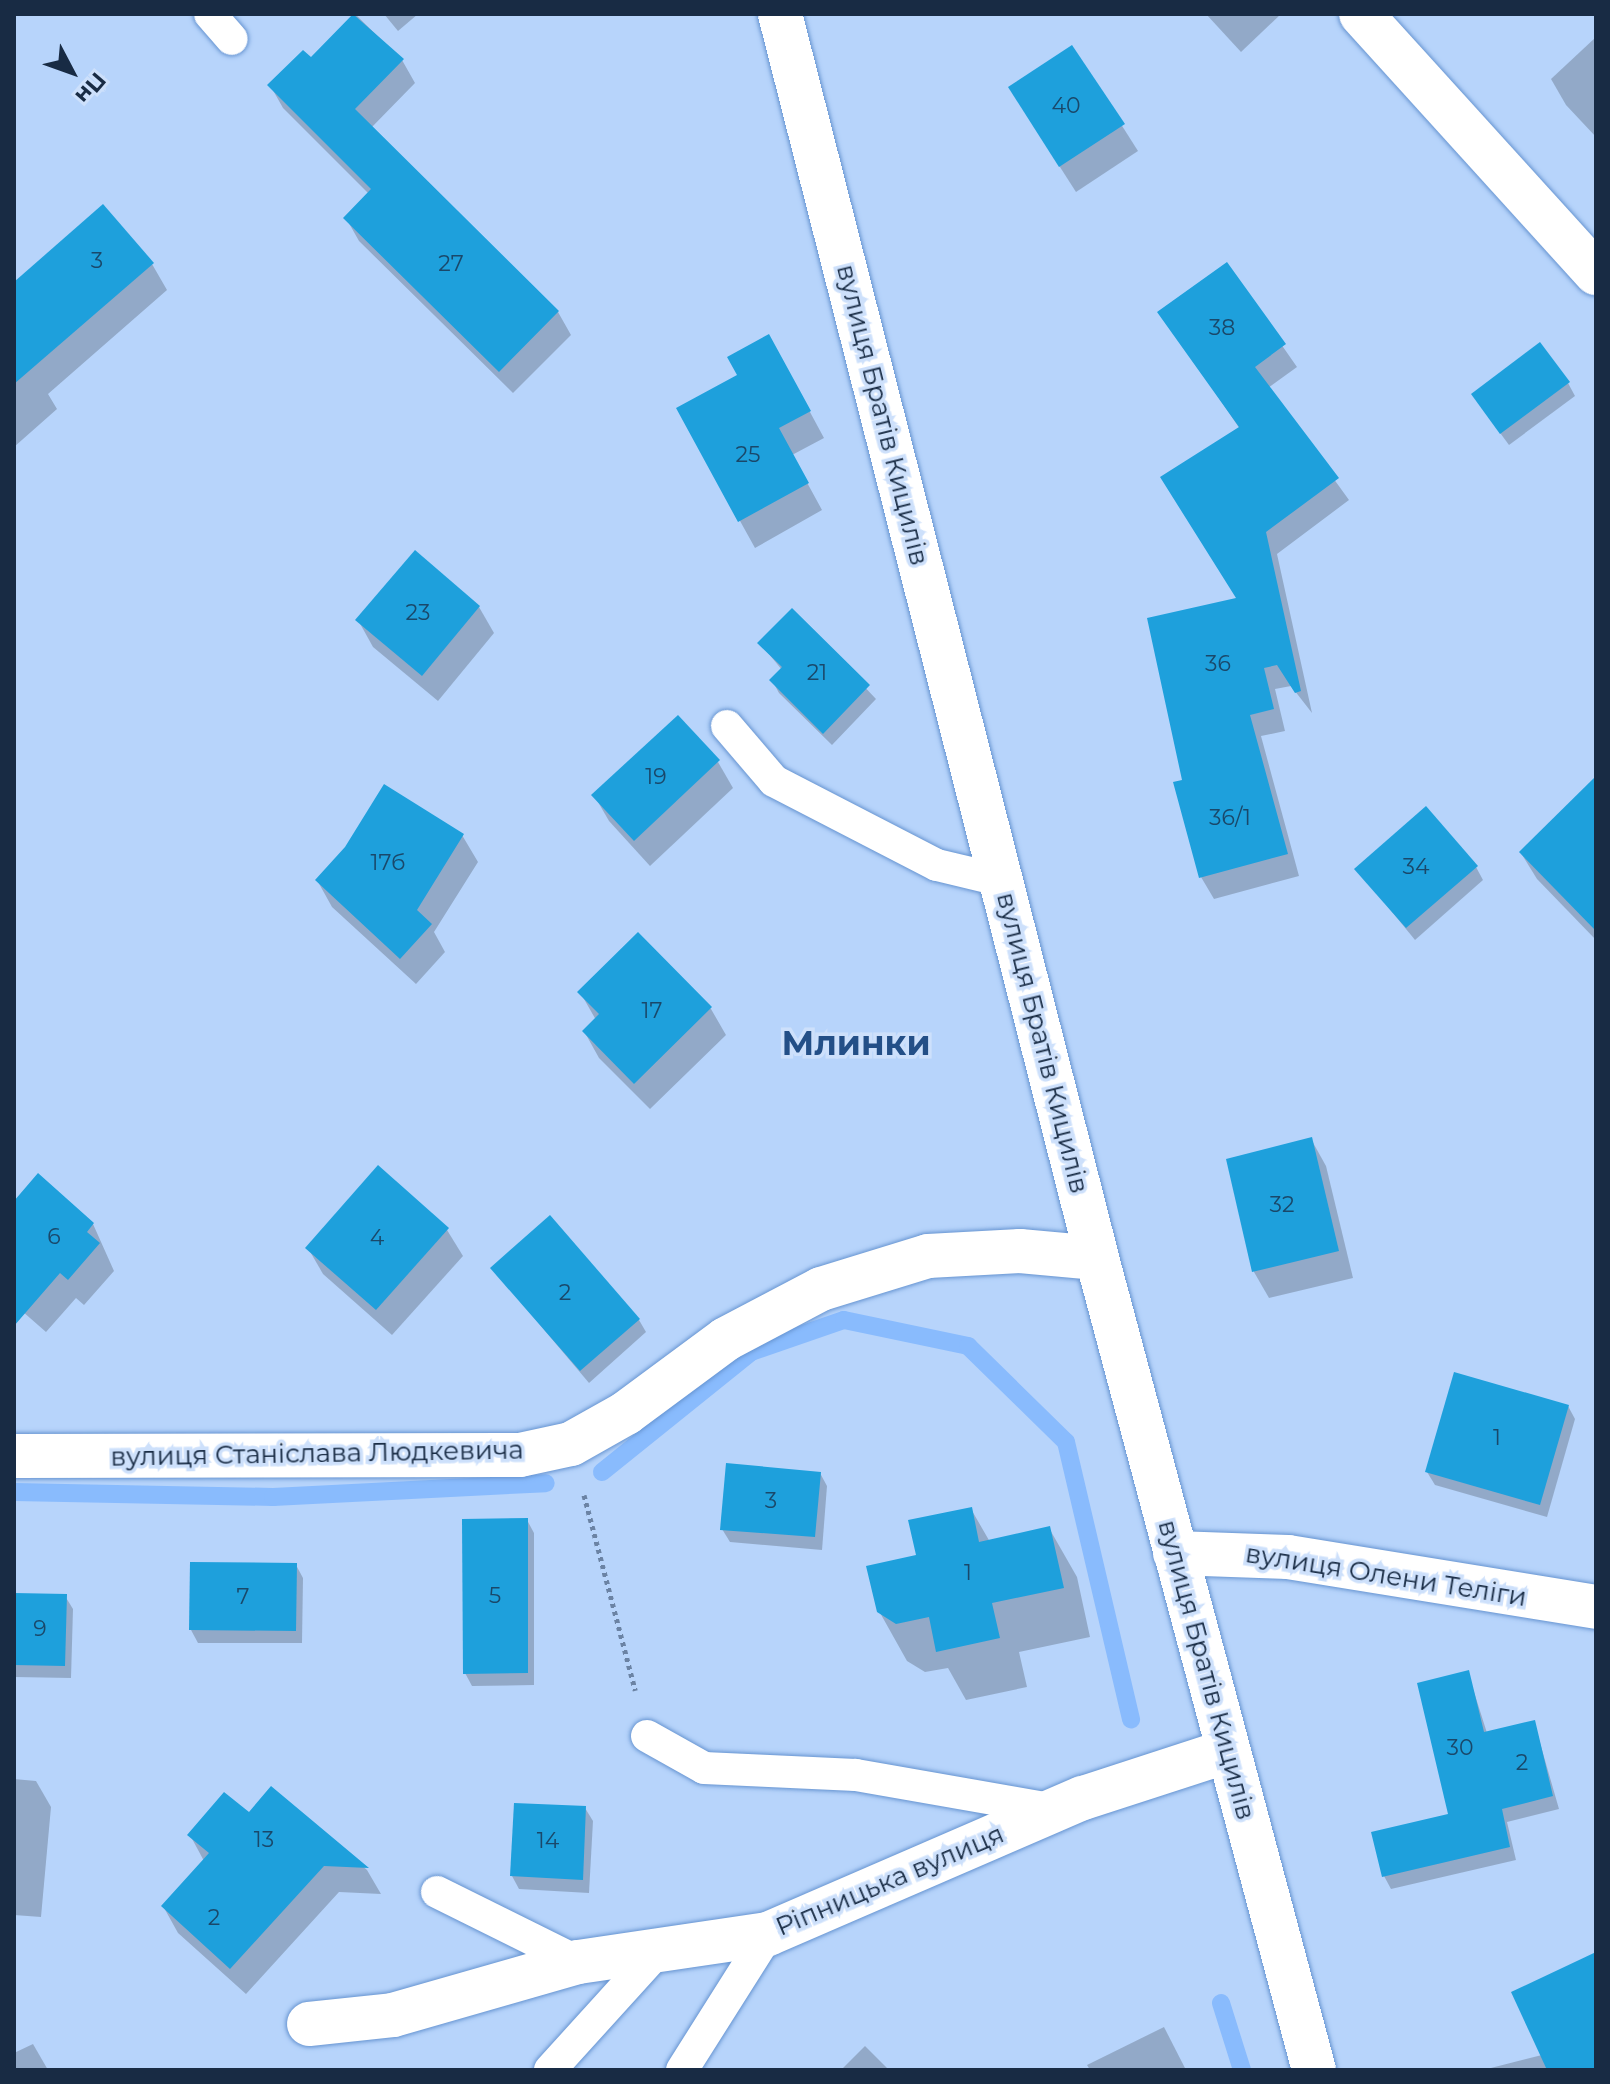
<!DOCTYPE html>
<html>
<head>
<meta charset="utf-8">
<style>
	body { margin:0 }
	#map { position:relative; width:1610px; height:2084px; overflow:hidden; background:#b7d4fb; font-family:Montserrat,sans-serif }
	div>[style] { position:absolute }
	.shadow>* { inset:0; background:#0003 }
	.stream>* { height:18px; margin:-9px; padding:0 9px; transform-origin:9px; border-radius:9px; background:#89bbfd }
	.building>* { inset:0; background:#1ea0dc }
	.path>* { height:5px; margin-top:-2.5px; transform-origin:0; background:repeating-linear-gradient(90deg,#6b83a4 0 4px,transparent 0 8px) }
	.roads { filter:drop-shadow(0 0 2px #6694d1) drop-shadow(0 0 2px #6694d1) }
	.service>* { height:32px; margin:-16px; padding:0 16px; transform-origin:16px; border-radius:16px; background:#fff }
	.minor>* { height:44px; margin:-22px; padding:0 22px; transform-origin:22px; border-radius:22px; background:#fff }
	.tertiary>* { height:44px; margin:-22px; padding:0 22px; transform-origin:22px; border-radius:22px; background:#fff }
	span { translate:-50% -50%; white-space:nowrap; text-align:center; line-height:1.15; -webkit-text-stroke:7px #cde0fb; paint-order:stroke }
	.number-label { font-size:22px; color:#1a486a }
	.number-label span { -webkit-text-stroke-width:0 }
	.street-label { font-size:26px; color:#182b44 }
	.district-label { font-size:34px; color:#234f87; font-weight:700 }
	.frame { position:absolute; inset:0; border:16px solid #182b44; pointer-events:none }
	.north { position:absolute; left:32px; top:32px; width:80px; height:80px; -webkit-text-stroke:6px #cde0fb; paint-order:stroke; rotate:131deg; font-size:22px; font-weight:700; line-height:32px; text-align:center; color:#182b44 }
	.north::after { content:''; display:block; margin:auto; width:28px; height:36px; background:#182b44; clip-path:polygon(50% 0,100% 100%,50% 72%,0 100%) }
</style>
</head>
<body>
<div id="map">
	<div class="shadow">
		<i style="clip-path:polygon(355px 14px,402px 60px,415px 83px,371px 128px,558px 312px,571px 335px,513px 393px,359px 241px,346px 218px,369px 194px,283px 108px,270px 85px,311px 60px)"></i>
		<i style="clip-path:polygon(384px 14px,418px 14px,398px 31px)"></i>
		<i style="clip-path:polygon(1206px 14px,1281px 14px,1241px 52px)"></i>
		<i style="clip-path:polygon(1596px 37px,1596px 137px,1566px 105px,1551px 79px)"></i>
		<i style="clip-path:polygon(1072px 47px,1138px 151px,1076px 192px,1026px 114px)"></i>
		<i style="clip-path:polygon(152px 264px,167px 290px,48px 394px,57px 409px,14px 447px,14px 290px)"></i>
		<i style="clip-path:polygon(1226px 265px,1297px 367px,1268px 388px,1349px 500px,1277px 554px,1312px 713px,1291px 686px,1275px 689px,1285px 731px,1261px 736px,1299px 876px,1214px 899px,1201px 877px,1175px 784px,1184px 781px,1238px 600px,1240px 429px,1160px 312px)"></i>
		<i style="clip-path:polygon(783px 362px,824px 438px,792px 455px,822px 510px,755px 548px,678px 409px)"></i>
		<i style="clip-path:polygon(1568px 383px,1575px 396px,1509px 445px,1481px 407px)"></i>
		<i style="clip-path:polygon(479px 607px,494px 633px,438px 701px,373px 647px,358px 620px)"></i>
		<i style="clip-path:polygon(792px 610px,876px 699px,832px 745px,779px 693px,772px 680px,782px 670px,760px 643px)"></i>
		<i style="clip-path:polygon(718px 762px,733px 788px,650px 866px,609px 821px,594px 795px)"></i>
		<i style="clip-path:polygon(1596px 822px,1596px 940px,1537px 879px,1521px 853px)"></i>
		<i style="clip-path:polygon(462px 835px,478px 862px,434px 932px,445px 952px,416px 984px,332px 907px,317px 880px)"></i>
		<i style="clip-path:polygon(1476px 867px,1483px 880px,1415px 940px,1357px 869px)"></i>
		<i style="clip-path:polygon(638px 935px,711px 1009px,726px 1035px,650px 1109px,599px 1058px,584px 1031px,596px 1020px,580px 992px)"></i>
		<i style="clip-path:polygon(1311px 1139px,1326px 1166px,1353px 1278px,1269px 1298px,1254px 1272px,1228px 1160px)"></i>
		<i style="clip-path:polygon(14px 1204px,93px 1224px,114px 1271px,84px 1305px,76px 1298px,46px 1332px,14px 1304px)"></i>
		<i style="clip-path:polygon(447px 1230px,463px 1256px,392px 1335px,323px 1274px,308px 1248px)"></i>
		<i style="clip-path:polygon(492px 1268px,639px 1320px,646px 1332px,589px 1383px)"></i>
		<i style="clip-path:polygon(1568px 1406px,1575px 1419px,1547px 1517px,1435px 1485px,1427px 1472px)"></i>
		<i style="clip-path:polygon(820px 1473px,827px 1486px,822px 1550px,730px 1542px,722px 1529px)"></i>
		<i style="clip-path:polygon(971px 1509px,990px 1542px,1049px 1528px,1077px 1577px,1090px 1637px,1019px 1652px,1027px 1687px,966px 1700px,948px 1668px,925px 1672px,907px 1661px,879px 1611px,918px 1557px)"></i>
		<i style="clip-path:polygon(527px 1520px,534px 1533px,534px 1685px,472px 1686px,465px 1673px)"></i>
		<i style="clip-path:polygon(296px 1565px,303px 1578px,302px 1643px,198px 1643px,191px 1630px)"></i>
		<i style="clip-path:polygon(14px 1595px,65px 1596px,73px 1609px,71px 1678px,14px 1677px)"></i>
		<i style="clip-path:polygon(1468px 1673px,1487px 1733px,1534px 1722px,1559px 1809px,1507px 1822px,1516px 1860px,1391px 1889px,1384px 1876px,1451px 1815px)"></i>
		<i style="clip-path:polygon(14px 1779px,36px 1781px,51px 1807px,41px 1917px,14px 1915px)"></i>
		<i style="clip-path:polygon(272px 1789px,367px 1870px,381px 1894px,339px 1892px,246px 1994px,178px 1933px,163px 1906px,204px 1861px,190px 1835px,249px 1815px)"></i>
		<i style="clip-path:polygon(585px 1808px,593px 1821px,589px 1893px,519px 1889px,512px 1876px)"></i>
		<i style="clip-path:polygon(1596px 1954px,1596px 2070px,1483px 2070px,1542px 2055px)"></i>
		<i style="clip-path:polygon(1164px 2027px,1186px 2070px,1090px 2070px,1087px 2065px)"></i>
		<i style="clip-path:polygon(33px 2044px,48px 2070px,14px 2070px,14px 2053px)"></i>
		<i style="clip-path:polygon(865px 2046px,889px 2070px,841px 2070px)"></i>
	</div>
	<div class="stream">
		<i style="left:602px;top:1472px;width:191px;rotate:-38.8deg"></i>
		<i style="left:751px;top:1352px;width:98px;rotate:-19deg"></i>
		<i style="left:844px;top:1320px;width:127px;rotate:11.8deg"></i>
		<i style="left:968px;top:1346px;width:137px;rotate:44.4deg"></i>
		<i style="left:1066px;top:1442px;width:285px;rotate:76.8deg"></i>
		<i style="left:14px;top:1492px;width:259px;rotate:1.1deg"></i>
		<i style="left:273px;top:1497px;width:273px;rotate:-2.9deg"></i>
		<i style="left:1221px;top:2003px;width:70px;rotate:72.6deg"></i>
	</div>
	<div class="building">
		<i style="clip-path:polygon(353px 14px,404px 59px,355px 109px,559px 311px,499px 372px,343px 218px,371px 189px,267px 85px,303px 50px,311px 57px)"></i>
		<i style="clip-path:polygon(1072px 45px,1125px 124px,1059px 167px,1008px 87px)"></i>
		<i style="clip-path:polygon(103px 204px,154px 263px,14px 384px,14px 282px)"></i>
		<i style="clip-path:polygon(1227px 262px,1286px 344px,1255px 367px,1339px 478px,1266px 532px,1301px 691px,1295px 693px,1277px 665px,1264px 668px,1274px 709px,1250px 715px,1288px 854px,1199px 878px,1173px 782px,1182px 780px,1147px 618px,1236px 598px,1160px 477px,1239px 427px,1157px 312px)"></i>
		<i style="clip-path:polygon(769px 334px,811px 411px,779px 428px,809px 483px,738px 522px,676px 408px,737px 375px,727px 357px)"></i>
		<i style="clip-path:polygon(1540px 342px,1570px 382px,1500px 434px,1471px 394px)"></i>
		<i style="clip-path:polygon(415px 550px,480px 606px,422px 676px,355px 620px)"></i>
		<i style="clip-path:polygon(792px 608px,870px 685px,823px 734px,769px 680px,782px 667px,757px 643px)"></i>
		<i style="clip-path:polygon(678px 715px,720px 760px,634px 841px,591px 795px)"></i>
		<i style="clip-path:polygon(1596px 776px,1596px 931px,1519px 852px)"></i>
		<i style="clip-path:polygon(384px 784px,464px 834px,417px 910px,432px 924px,400px 959px,315px 880px,345px 847px)"></i>
		<i style="clip-path:polygon(1426px 806px,1478px 866px,1406px 928px,1354px 869px)"></i>
		<i style="clip-path:polygon(638px 932px,712px 1007px,634px 1084px,582px 1031px,599px 1014px,577px 992px)"></i>
		<i style="clip-path:polygon(1312px 1137px,1339px 1251px,1252px 1272px,1226px 1159px)"></i>
		<i style="clip-path:polygon(378px 1165px,449px 1228px,376px 1310px,305px 1248px)"></i>
		<i style="clip-path:polygon(38px 1173px,94px 1223px,87px 1232px,100px 1243px,68px 1280px,60px 1273px,14px 1326px,14px 1201px)"></i>
		<i style="clip-path:polygon(550px 1215px,640px 1319px,580px 1371px,490px 1268px)"></i>
		<i style="clip-path:polygon(1454px 1372px,1569px 1405px,1540px 1505px,1425px 1472px)"></i>
		<i style="clip-path:polygon(726px 1463px,821px 1472px,815px 1537px,720px 1530px)"></i>
		<i style="clip-path:polygon(972px 1507px,979px 1542px,1050px 1526px,1064px 1588px,992px 1603px,1000px 1638px,936px 1652px,929px 1617px,896px 1624px,877px 1612px,866px 1566px,916px 1555px,908px 1520px)"></i>
		<i style="clip-path:polygon(528px 1518px,528px 1673px,463px 1674px,462px 1519px)"></i>
		<i style="clip-path:polygon(190px 1562px,297px 1563px,296px 1631px,189px 1630px)"></i>
		<i style="clip-path:polygon(14px 1593px,67px 1594px,65px 1666px,14px 1665px)"></i>
		<i style="clip-path:polygon(1469px 1670px,1484px 1732px,1535px 1720px,1553px 1796px,1502px 1809px,1510px 1847px,1382px 1877px,1371px 1832px,1448px 1814px,1417px 1683px)"></i>
		<i style="clip-path:polygon(271px 1786px,369px 1868px,324px 1866px,230px 1969px,161px 1906px,209px 1853px,187px 1835px,224px 1792px,249px 1812px)"></i>
		<i style="clip-path:polygon(514px 1803px,586px 1806px,583px 1880px,510px 1876px)"></i>
		<i style="clip-path:polygon(1596px 1952px,1596px 2070px,1547px 2070px,1511px 1992px)"></i>
	</div>
	<div class="path">
		<i style="left:584px;top:1495px;width:202px;rotate:75.3deg"></i>
	</div>
	<div class="roads">
		<div class="service">
			<i style="left:210px;top:14px;width:33px;rotate:49deg"></i>
			<i style="left:727px;top:726px;width:72px;rotate:49.5deg"></i>
			<i style="left:774px;top:781px;width:183px;rotate:27.3deg"></i>
			<i style="left:937px;top:865px;width:65px;rotate:13.4deg"></i>
			<i style="left:647px;top:1736px;width:65px;rotate:29.3deg"></i>
			<i style="left:704px;top:1768px;width:152px;rotate:2.6deg"></i>
			<i style="left:856px;top:1775px;width:203px;rotate:9.9deg"></i>
			<i style="left:437px;top:1892px;width:157px;rotate:26.4deg"></i>
			<i style="left:550px;top:2070px;width:159px;rotate:-47.8deg"></i>
			<i style="left:682px;top:2070px;width:161px;rotate:-57.7deg"></i>
		</div>
		<div class="minor">
			<i style="left:1361px;top:14px;width:350px;rotate:47.8deg"></i>
			<i style="left:14px;top:1456px;width:506px;rotate:-0.11deg"></i>
			<i style="left:520px;top:1455px;width:52px;rotate:-12.2deg"></i>
			<i style="left:571px;top:1444px;width:63px;rotate:-29.4deg"></i>
			<i style="left:626px;top:1413px;width:124px;rotate:-36.5deg"></i>
			<i style="left:726px;top:1339px;width:107px;rotate:-27.8deg"></i>
			<i style="left:821px;top:1289px;width:112px;rotate:-17.1deg"></i>
			<i style="left:928px;top:1256px;width:92px;rotate:-3.1deg"></i>
			<i style="left:1020px;top:1251px;width:77px;rotate:5.2deg"></i>
			<i style="left:1175px;top:1553px;width:113px;rotate:2deg"></i>
			<i style="left:1288px;top:1557px;width:312px;rotate:9.2deg"></i>
			<i style="left:309px;top:2024px;width:84px;rotate:-6.1deg"></i>
			<i style="left:393px;top:2015px;width:192px;rotate:-16deg"></i>
			<i style="left:578px;top:1962px;width:192px;rotate:-8.4deg"></i>
			<i style="left:768px;top:1934px;width:343px;rotate:-23.4deg"></i>
			<i style="left:1083px;top:1798px;width:152px;rotate:-18deg"></i>
		</div>
		<div class="tertiary">
			<i style="left:780px;top:14px;width:1284px;rotate:75.7deg"></i>
			<i style="left:1097px;top:1258px;width:840px;rotate:75.04deg"></i>
		</div>
	</div>
	<div class="number-label">
		<span style="left:1066px;top:106px">40</span>
		<span style="left:97px;top:261px">3</span>
		<span style="left:451px;top:264px">27</span>
		<span style="left:1222px;top:328px">38</span>
		<span style="left:748px;top:455px">25</span>
		<span style="left:418px;top:613px">23</span>
		<span style="left:1218px;top:664px">36</span>
		<span style="left:817px;top:673px">21</span>
		<span style="left:656px;top:777px">19</span>
		<span style="left:1230px;top:818px">36/1</span>
		<span style="left:388px;top:863px">17б</span>
		<span style="left:1416px;top:867px">34</span>
		<span style="left:652px;top:1011px">17</span>
		<span style="left:1282px;top:1205px">32</span>
		<span style="left:54px;top:1237px">6</span>
		<span style="left:377px;top:1238px">4</span>
		<span style="left:565px;top:1293px">2</span>
		<span style="left:1497px;top:1438px">1</span>
		<span style="left:771px;top:1501px">3</span>
		<span style="left:968px;top:1573px">1</span>
		<span style="left:495px;top:1596px">5</span>
		<span style="left:243px;top:1597px">7</span>
		<span style="left:40px;top:1629px">9</span>
		<span style="left:1460px;top:1748px">30</span>
		<span style="left:1522px;top:1763px">2</span>
		<span style="left:264px;top:1840px">13</span>
		<span style="left:548px;top:1841px">14</span>
		<span style="left:214px;top:1918px">2</span>
	</div>
	<div class="street-label">
		<span style="left:882px;top:415px;rotate:76deg">вулиця Братів Кицилів</span>
		<span style="left:1042px;top:1043px;rotate:76deg">вулиця Братів Кицилів</span>
		<span style="left:317px;top:1454px;rotate:-1deg">вулиця Станіслава Людкевича</span>
		<span style="left:1386px;top:1576px;rotate:9deg">вулиця Олени Теліги</span>
		<span style="left:1206px;top:1670px;rotate:75deg">вулиця Братів Кицилів</span>
		<span style="left:890px;top:1881px;rotate:-23deg">Ріпницька вулиця</span>
	</div>
	<div class="district-label">
		<span style="left:856px;top:1044px">Млинки</span>
	</div>
	<div class="frame"></div>
	<div class="north">Пн</div>
</div>
</body>
</html>
